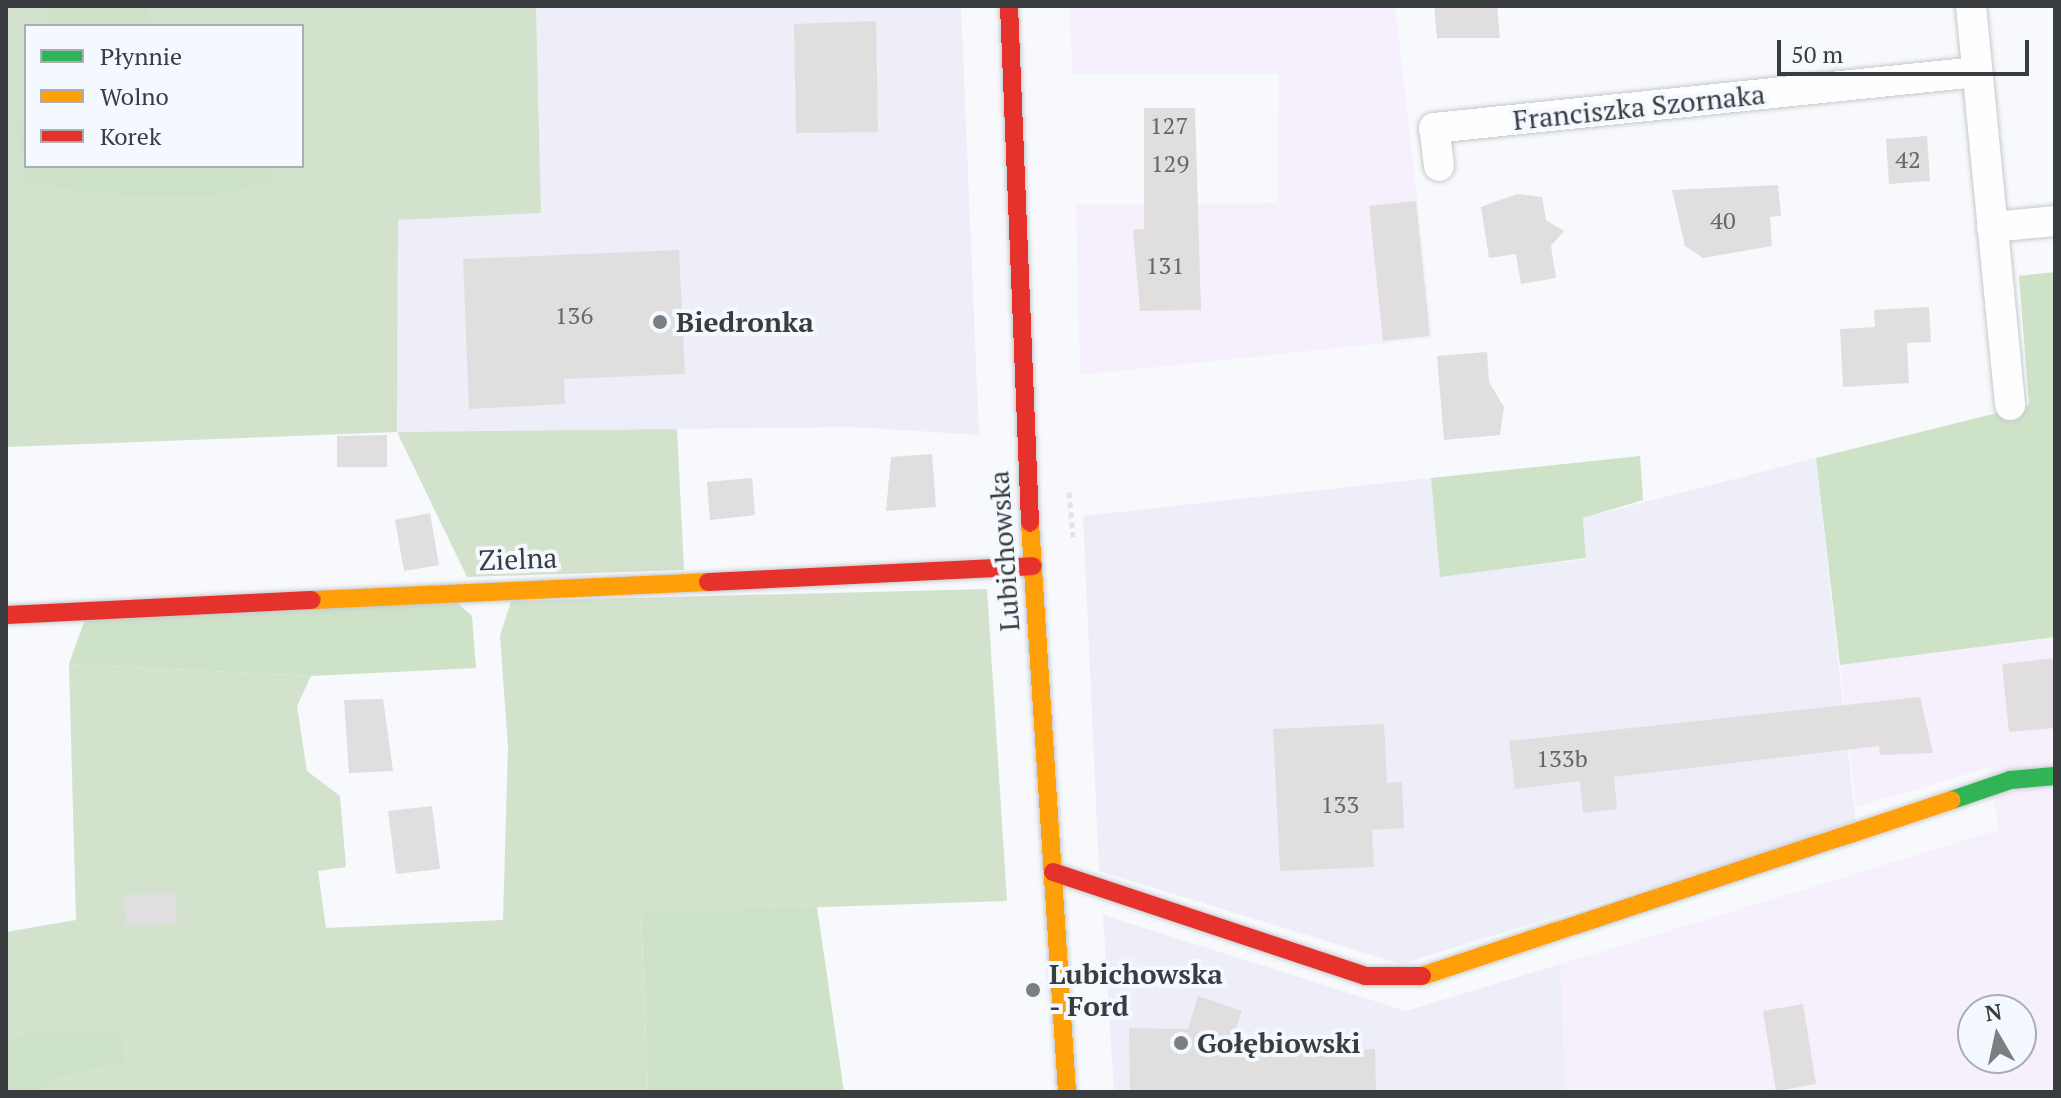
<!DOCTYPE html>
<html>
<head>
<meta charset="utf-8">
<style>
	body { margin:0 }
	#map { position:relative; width:2061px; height:1098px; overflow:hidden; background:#f7f9fc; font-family:"PT Serif",serif }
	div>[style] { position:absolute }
	.commercial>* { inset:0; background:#eeeef9 }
	.industrial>* { inset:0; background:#f6f0fd }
	.green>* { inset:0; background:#d2e2cd }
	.forest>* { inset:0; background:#cee2c8 }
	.building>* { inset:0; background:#e0dedf }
	.path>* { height:5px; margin-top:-2.5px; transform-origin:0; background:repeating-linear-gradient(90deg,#e3e4e5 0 6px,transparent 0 10px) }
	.roads { filter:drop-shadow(0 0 2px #c6c9cc) drop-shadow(0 0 2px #c6c9cc) }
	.street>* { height:30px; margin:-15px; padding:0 15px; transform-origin:15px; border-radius:15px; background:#fefeff }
	.fast>* { height:18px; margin:-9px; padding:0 9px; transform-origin:9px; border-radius:9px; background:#30b455 }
	.slow>* { height:18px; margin:-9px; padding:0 9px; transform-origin:9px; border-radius:9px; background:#ff9f0a }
	.jam>* { height:18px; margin:-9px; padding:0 9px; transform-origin:9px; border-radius:9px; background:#e5322d }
	.dots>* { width:22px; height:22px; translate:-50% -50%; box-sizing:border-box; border:4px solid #f4f9ff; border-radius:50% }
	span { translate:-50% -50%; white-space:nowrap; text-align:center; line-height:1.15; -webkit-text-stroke:8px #f4f9ff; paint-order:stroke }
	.number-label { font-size:24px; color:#65676a }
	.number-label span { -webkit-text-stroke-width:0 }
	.street-label { font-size:28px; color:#3a3d40 }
	.poi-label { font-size:28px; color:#3a3d40; font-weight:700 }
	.left { translate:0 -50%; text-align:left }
	.frame { position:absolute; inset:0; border:8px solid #3a3d40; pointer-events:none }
	.legend { position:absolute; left:24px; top:24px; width:280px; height:144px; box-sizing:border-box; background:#f4f9ff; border:2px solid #aaaeb3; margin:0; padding:10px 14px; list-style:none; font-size:24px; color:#3a3d40 }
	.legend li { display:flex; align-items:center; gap:16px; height:40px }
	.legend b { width:40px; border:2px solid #aaaeb3 }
	.north { position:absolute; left:1957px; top:994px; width:80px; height:80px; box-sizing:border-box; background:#f4f9ff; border:2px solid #aaaeb3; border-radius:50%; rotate:351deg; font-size:22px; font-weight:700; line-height:32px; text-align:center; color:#3a3d40 }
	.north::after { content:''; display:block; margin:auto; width:28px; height:36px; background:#7c7f82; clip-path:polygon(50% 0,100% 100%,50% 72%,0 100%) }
	.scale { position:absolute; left:1777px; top:40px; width:252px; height:36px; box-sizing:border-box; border:4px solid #3a3d40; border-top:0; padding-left:10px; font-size:24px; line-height:28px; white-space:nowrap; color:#3a3d40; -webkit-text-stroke:6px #f4f9ff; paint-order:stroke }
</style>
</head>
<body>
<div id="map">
	<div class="commercial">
		<i style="clip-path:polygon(536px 6px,961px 6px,979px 435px,852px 427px,397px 432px,398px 219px,541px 213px)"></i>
		<i style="clip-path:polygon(1816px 458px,1856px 824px,1401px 964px,1099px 871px,1083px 516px,1431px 478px,1441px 576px,1586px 559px,1583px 518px)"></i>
		<i style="clip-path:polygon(1103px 915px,1406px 1011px,1561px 964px,1565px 1092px,1114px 1092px)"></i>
	</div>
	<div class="industrial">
		<i style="clip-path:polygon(1070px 6px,1395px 6px,1433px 338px,1080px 375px,1076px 205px,1278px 203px,1279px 74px,1072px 74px)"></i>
		<i style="clip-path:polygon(evenodd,2055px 637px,2055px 1092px,1565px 1092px,1561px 964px,1998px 830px,1991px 767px,1856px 807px,1840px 665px,2055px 637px,1973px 1010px,2021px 1010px,2021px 1058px,1973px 1058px,1973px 1010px)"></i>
	</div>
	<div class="green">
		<i style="clip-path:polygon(evenodd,6px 6px,536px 6px,541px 213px,398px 220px,397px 432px,677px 429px,684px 570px,467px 577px,397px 432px,6px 447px,6px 6px,26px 26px,302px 26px,302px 166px,26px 166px,26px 26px)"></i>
		<i style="clip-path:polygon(987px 589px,1007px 901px,641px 913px,648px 1092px,39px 1092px,60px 1078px,123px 1064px,29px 1030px,6px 1043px,6px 932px,76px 920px,69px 664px,311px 676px,297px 706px,307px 771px,340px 796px,346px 867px,318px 871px,326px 928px,503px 920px,508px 746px,500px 636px,511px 601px)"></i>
	</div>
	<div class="forest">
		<i style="clip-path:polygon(49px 6px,146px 6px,152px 26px,50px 26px)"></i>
		<i style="clip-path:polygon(26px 109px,26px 166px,269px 166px,276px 179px,218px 195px,117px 195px,26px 183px,17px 126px)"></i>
		<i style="clip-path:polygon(2055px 272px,2055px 637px,1840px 665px,1816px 458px,2029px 405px,2019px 276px)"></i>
		<i style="clip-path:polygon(1640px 456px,1643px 500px,1583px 518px,1586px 558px,1440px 577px,1431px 478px)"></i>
		<i style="clip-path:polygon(454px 600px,472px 616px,476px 668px,311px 676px,69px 664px,85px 619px)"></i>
		<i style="clip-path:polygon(817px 907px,844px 1092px,648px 1092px,641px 912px)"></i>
		<i style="clip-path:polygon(29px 1030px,122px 1031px,123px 1064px,60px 1078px,39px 1092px,6px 1092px,6px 1043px)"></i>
	</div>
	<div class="building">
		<i style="clip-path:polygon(1434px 6px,1497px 6px,1500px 38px,1437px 38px)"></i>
		<i style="clip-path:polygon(876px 21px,878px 132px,796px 133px,794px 24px)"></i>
		<i style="clip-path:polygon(1144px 108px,1195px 108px,1201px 310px,1140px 311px,1133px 230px,1144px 229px)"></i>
		<i style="clip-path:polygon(1927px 136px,1930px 181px,1889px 184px,1886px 139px)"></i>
		<i style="clip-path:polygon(1778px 185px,1781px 216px,1770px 217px,1772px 246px,1703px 258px,1685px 246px,1672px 190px)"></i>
		<i style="clip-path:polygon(1517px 194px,1542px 197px,1546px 220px,1564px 231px,1551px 246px,1556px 278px,1521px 284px,1516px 254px,1489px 258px,1481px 207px)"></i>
		<i style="clip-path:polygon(1416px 201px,1430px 336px,1383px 341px,1369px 206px)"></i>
		<i style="clip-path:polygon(679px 250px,685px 374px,564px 379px,565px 404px,469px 409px,463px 259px)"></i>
		<i style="clip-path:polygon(1929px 307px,1931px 342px,1907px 343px,1909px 383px,1843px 387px,1840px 329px,1875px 327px,1874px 310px)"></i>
		<i style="clip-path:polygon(1487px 352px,1489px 382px,1504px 407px,1500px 435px,1444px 440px,1437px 356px)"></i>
		<i style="clip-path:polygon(387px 435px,387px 467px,337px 467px,337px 436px)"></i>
		<i style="clip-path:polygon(932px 454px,936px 507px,886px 511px,891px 457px)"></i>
		<i style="clip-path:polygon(752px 478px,755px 515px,710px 520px,707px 482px)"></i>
		<i style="clip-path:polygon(430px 513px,439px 565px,404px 571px,395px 520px)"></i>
		<i style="clip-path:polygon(2055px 658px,2055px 728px,2009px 732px,2002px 664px)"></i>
		<i style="clip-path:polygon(1920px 697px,1933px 753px,1880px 755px,1879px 746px,1614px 777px,1617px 809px,1583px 813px,1580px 781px,1515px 789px,1509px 741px)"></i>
		<i style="clip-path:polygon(383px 699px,393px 771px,349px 773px,344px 700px)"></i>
		<i style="clip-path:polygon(1384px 724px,1387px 783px,1402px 782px,1404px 828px,1372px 830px,1374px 867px,1280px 871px,1273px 729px)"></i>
		<i style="clip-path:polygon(432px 806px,440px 869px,396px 874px,388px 811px)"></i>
		<i style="clip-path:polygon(176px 893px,177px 924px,126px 926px,124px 895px)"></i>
		<i style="clip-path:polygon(1198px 996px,1242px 1011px,1227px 1052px,1375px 1049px,1376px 1092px,1130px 1092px,1129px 1028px,1188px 1029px)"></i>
		<i style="clip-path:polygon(1803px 1004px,1816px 1084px,1776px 1091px,1763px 1011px)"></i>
	</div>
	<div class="path">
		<i style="left:1069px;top:492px;width:45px;rotate:84.9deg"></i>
	</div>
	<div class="roads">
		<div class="street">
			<i style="left:1971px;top:6px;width:401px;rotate:84.4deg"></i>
			<i style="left:1439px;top:166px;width:38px;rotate:-97deg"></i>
			<i style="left:1434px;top:128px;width:546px;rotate:-5.89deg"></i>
			<i style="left:1992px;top:227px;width:63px;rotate:-5.4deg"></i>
		</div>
		<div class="fast">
			<i style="left:1952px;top:800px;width:61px;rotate:-19deg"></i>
			<i style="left:2010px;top:780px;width:45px;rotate:-5.1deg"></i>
		</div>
		<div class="slow">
			<i style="left:1030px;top:523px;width:570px;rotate:86.28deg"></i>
			<i style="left:312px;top:600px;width:396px;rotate:-2.6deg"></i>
			<i style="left:1422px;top:976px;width:558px;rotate:-18.37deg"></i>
		</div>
		<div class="jam">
			<i style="left:1009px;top:6px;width:517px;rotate:87.67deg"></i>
			<i style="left:708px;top:582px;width:325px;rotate:-2.8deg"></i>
			<i style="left:6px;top:615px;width:306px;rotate:-2.8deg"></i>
			<i style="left:1053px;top:872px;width:329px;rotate:18.4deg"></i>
			<i style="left:1365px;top:976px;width:57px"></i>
		</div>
	</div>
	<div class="dots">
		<i style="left:660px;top:322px;background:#7c7f82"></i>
		<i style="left:1033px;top:990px;background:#7c7f82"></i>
		<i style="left:1181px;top:1043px;background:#7c7f82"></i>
	</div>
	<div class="number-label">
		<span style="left:1169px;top:126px">127</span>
		<span style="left:1908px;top:160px">42</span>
		<span style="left:1170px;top:164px">129</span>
		<span style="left:1723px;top:221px">40</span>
		<span style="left:1165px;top:266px">131</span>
		<span style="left:574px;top:316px">136</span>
		<span style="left:1562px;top:759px">133b</span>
		<span style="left:1340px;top:805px">133</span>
	</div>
	<div class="street-label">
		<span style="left:1639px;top:107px;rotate:-6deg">Franciszka Szornaka</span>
		<span style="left:1004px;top:551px;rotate:-94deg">Lubichowska</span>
		<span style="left:518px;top:559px;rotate:-2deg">Zielna</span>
	</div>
	<div class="poi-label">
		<span class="left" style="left:676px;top:322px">Biedronka</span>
		<span class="left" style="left:1049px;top:990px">Lubichowska<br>- Ford</span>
		<span class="left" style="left:1197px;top:1043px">Gołębiowski</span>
	</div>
	<div class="frame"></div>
	<ul class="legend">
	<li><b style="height:10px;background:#30b455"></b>Płynnie</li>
	<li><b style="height:10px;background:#ff9f0a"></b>Wolno</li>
	<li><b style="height:10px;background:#e5322d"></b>Korek</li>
	</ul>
	<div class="north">N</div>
	<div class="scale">50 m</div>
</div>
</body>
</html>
